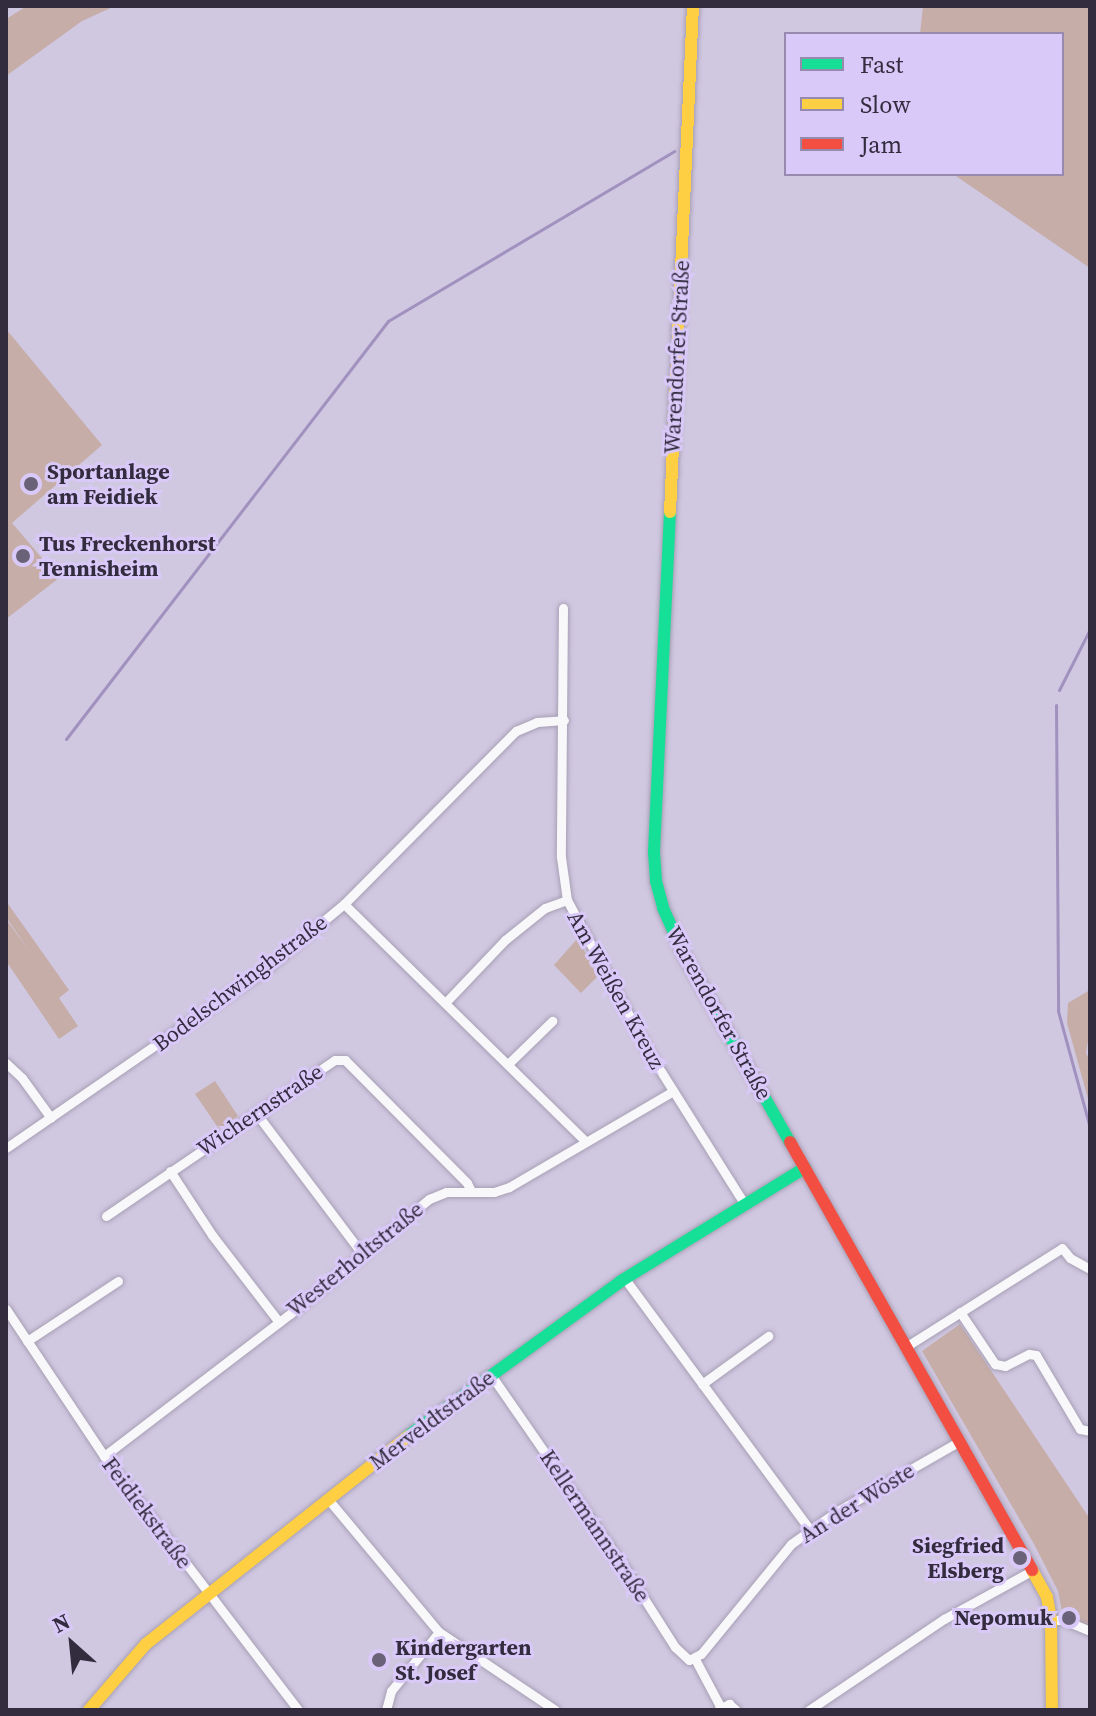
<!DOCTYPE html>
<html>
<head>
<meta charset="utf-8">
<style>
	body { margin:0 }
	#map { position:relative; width:1096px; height:1716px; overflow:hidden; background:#d0c7e1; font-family:"Source Serif 4",serif }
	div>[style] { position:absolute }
	.green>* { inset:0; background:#c6ada8 }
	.stream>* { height:3px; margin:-1.5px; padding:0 1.5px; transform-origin:1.5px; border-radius:1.5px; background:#a191be }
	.roads { filter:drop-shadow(0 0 2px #a7a0b4) drop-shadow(0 0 2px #a7a0b4) }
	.street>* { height:9px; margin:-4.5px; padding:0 4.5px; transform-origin:4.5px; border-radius:4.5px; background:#f8f7fa }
	.fast>* { height:12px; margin:-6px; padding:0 6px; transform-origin:6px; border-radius:6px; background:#16e098 }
	.slow>* { height:12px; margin:-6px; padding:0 6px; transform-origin:6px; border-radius:6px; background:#ffcf43 }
	.jam>* { height:12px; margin:-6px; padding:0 6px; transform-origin:6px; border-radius:6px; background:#f24e42 }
	.dots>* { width:22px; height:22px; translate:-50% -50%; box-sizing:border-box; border:4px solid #d9c9f9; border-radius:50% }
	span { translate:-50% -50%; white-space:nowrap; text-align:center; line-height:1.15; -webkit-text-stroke:6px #d9c9f9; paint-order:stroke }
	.street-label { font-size:22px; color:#332c3f }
	.poi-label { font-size:22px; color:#332c3f; font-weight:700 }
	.left { translate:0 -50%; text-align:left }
	.right { translate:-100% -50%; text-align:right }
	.frame { position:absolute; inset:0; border:8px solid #332c3f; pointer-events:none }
	.legend { position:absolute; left:784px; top:32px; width:280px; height:144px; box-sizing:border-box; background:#d9c9f9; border:2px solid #978aaf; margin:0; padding:10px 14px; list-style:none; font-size:24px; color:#332c3f }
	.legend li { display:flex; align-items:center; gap:16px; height:40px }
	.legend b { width:40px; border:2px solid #978aaf }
	.north { position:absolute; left:32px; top:1604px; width:80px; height:80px; -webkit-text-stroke:6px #d9c9f9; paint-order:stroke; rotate:333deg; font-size:22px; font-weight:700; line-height:32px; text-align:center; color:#332c3f }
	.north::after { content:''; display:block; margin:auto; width:28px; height:36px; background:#332c3f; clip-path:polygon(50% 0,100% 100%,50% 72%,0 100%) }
</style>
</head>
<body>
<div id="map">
	<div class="green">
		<i style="clip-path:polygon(27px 6px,115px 6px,82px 21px,6px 76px,6px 19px)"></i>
		<i style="clip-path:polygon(923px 6px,1090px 6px,1090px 268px,953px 174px,1062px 174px,1062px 34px,920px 34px)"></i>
		<i style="clip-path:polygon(6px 329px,102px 445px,12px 523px,59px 578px,6px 619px)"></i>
		<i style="clip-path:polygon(6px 901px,69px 990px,59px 998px,78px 1026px,59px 1039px,6px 961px,6px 919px,29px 951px,6px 917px)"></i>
		<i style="clip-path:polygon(578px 938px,597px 977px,581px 993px,554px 965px)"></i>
		<i style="clip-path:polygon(1090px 990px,1090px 1030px,1086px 1053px,1090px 1061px,1090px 1106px,1067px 1023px,1068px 1003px)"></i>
		<i style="clip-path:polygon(215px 1081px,238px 1116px,219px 1129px,195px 1094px)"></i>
		<i style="clip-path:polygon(960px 1324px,1090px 1519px,1090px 1626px,1065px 1617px,1062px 1612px,1058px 1591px,1034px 1544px,922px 1351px)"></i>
	</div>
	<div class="stream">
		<i style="left:1059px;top:690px;width:68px;rotate:-63.1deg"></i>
		<i style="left:1056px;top:705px;width:306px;rotate:89.6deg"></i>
		<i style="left:1058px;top:1011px;width:121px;rotate:74.7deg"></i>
		<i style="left:66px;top:739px;width:528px;rotate:-52.39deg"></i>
		<i style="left:388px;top:321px;width:333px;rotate:-30.7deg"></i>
	</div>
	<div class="roads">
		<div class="street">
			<i style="left:563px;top:608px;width:249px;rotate:90.5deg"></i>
			<i style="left:561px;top:857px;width:43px;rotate:82.1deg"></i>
			<i style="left:567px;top:900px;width:175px;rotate:61.7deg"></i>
			<i style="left:650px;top:1054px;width:178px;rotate:57.8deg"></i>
			<i style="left:344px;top:904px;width:339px;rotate:44.5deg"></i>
			<i style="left:445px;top:1003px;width:87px;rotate:-46.4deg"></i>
			<i style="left:505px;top:940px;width:51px;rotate:-38.7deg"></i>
			<i style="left:545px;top:908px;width:23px;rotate:-20deg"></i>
			<i style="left:6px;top:1063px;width:22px;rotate:43deg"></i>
			<i style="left:22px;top:1078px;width:49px;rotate:54.1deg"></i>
			<i style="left:508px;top:1064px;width:62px;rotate:-44.3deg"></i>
			<i style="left:256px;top:1113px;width:178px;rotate:53deg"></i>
			<i style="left:6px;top:1148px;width:318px;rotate:-34.6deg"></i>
			<i style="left:268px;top:967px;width:99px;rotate:-39.7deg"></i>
			<i style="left:344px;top:904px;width:244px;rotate:-45.2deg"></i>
			<i style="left:516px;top:731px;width:23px;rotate:-23deg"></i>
			<i style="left:537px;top:722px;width:27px;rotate:-4deg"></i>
			<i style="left:170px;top:1171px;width:77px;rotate:56.7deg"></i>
			<i style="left:212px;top:1235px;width:110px;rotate:52.4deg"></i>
			<i style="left:106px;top:1216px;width:277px;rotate:-34.3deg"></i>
			<i style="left:335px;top:1060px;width:10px"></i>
			<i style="left:345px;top:1060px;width:173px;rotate:45.2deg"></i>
			<i style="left:467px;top:1183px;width:9px;rotate:63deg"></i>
			<i style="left:625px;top:1279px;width:310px;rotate:53.6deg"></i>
			<i style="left:6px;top:1309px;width:177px;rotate:56.3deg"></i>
			<i style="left:104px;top:1456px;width:320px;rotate:52.6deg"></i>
			<i style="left:960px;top:1312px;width:63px;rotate:56.1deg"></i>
			<i style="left:995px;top:1364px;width:10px;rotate:11deg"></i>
			<i style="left:1005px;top:1366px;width:27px;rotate:-27deg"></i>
			<i style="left:1029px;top:1354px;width:7px;rotate:8deg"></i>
			<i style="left:1036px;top:1355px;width:86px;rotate:59.3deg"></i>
			<i style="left:1080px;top:1429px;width:10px;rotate:11deg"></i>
			<i style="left:27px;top:1341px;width:109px;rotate:-33.4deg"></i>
			<i style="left:907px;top:1346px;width:183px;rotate:-32.3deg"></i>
			<i style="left:1062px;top:1248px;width:13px;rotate:51deg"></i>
			<i style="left:1070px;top:1258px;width:23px;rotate:29deg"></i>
			<i style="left:491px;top:1375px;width:234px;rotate:55.3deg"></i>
			<i style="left:624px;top:1567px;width:95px;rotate:57.5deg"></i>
			<i style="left:675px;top:1647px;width:19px;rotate:43deg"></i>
			<i style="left:689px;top:1660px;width:13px;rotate:-27deg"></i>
			<i style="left:701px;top:1654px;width:142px;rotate:-50.7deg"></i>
			<i style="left:791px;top:1544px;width:55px;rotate:-35.4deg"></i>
			<i style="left:836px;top:1512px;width:143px;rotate:-29.8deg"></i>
			<i style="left:702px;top:1384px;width:82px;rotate:-36deg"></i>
			<i style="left:104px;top:1456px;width:234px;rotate:-37.4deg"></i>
			<i style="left:290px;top:1314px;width:180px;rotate:-39.6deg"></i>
			<i style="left:429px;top:1199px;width:18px;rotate:-22deg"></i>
			<i style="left:446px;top:1192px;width:48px"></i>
			<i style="left:494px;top:1192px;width:16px;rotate:-18deg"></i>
			<i style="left:509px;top:1187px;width:190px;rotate:-30.3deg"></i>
			<i style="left:328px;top:1499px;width:173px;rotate:50.2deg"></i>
			<i style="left:439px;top:1632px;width:140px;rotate:33.9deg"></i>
			<i style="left:1051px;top:1620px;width:13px"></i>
			<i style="left:1064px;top:1620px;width:28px;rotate:23deg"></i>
			<i style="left:695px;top:1659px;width:55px;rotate:62deg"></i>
			<i style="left:386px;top:1710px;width:20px;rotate:-75deg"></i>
			<i style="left:391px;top:1691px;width:76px;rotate:-50.9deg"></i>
			<i style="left:718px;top:1710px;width:13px;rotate:-29deg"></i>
			<i style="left:729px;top:1704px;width:9px;rotate:41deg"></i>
			<i style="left:809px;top:1710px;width:163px;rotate:-34deg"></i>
			<i style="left:944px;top:1619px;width:102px;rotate:-28.8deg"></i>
		</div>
		<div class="fast">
			<i style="left:670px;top:512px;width:340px;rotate:92.7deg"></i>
			<i style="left:654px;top:852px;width:29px;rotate:86deg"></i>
			<i style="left:656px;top:881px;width:28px;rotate:75deg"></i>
			<i style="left:663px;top:908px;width:51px;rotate:65.9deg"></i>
			<i style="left:684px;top:955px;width:215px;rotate:60.5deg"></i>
			<i style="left:408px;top:1436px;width:263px;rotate:-36deg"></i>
			<i style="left:621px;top:1281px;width:216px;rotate:-31.6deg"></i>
		</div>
		<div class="slow">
			<i style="left:670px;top:512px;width:507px;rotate:-87.4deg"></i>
			<i style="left:1032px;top:1570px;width:31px;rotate:61deg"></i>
			<i style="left:1047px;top:1597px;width:23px;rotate:80deg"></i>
			<i style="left:1051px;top:1620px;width:90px;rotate:89.4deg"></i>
			<i style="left:89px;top:1710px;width:87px;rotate:-49.2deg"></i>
			<i style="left:146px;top:1644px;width:335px;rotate:-38.4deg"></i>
		</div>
		<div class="jam">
			<i style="left:790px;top:1142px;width:492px;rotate:60.5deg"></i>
		</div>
	</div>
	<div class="dots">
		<i style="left:31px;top:484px;background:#6a6278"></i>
		<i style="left:23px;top:556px;background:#6a6278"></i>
		<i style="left:1020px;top:1558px;background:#6a6278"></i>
		<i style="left:1069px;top:1618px;background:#6a6278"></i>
		<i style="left:379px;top:1660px;background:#6a6278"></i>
	</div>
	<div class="street-label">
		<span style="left:677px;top:357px;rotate:-87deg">Warendorfer Straße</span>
		<span style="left:240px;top:983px;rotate:-37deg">Bodelschwinghstraße</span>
		<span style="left:616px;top:990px;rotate:61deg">Am Weißen Kreuz</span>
		<span style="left:719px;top:1013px;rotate:61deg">Warendorfer Straße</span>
		<span style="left:260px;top:1110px;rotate:-34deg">Wichernstraße</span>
		<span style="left:355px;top:1259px;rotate:-39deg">Westerholtstraße</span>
		<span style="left:432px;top:1420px;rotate:-37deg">Merveldtstraße</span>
		<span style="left:857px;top:1503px;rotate:-32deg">An der Wöste</span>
		<span style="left:147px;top:1513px;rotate:53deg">Feidiekstraße</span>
		<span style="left:595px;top:1526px;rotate:56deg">Kellermannstraße</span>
	</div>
	<div class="poi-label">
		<span class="left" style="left:47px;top:484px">Sportanlage<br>am Feidiek</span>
		<span class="left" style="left:39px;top:556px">Tus Freckenhorst<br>Tennisheim</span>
		<span class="right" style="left:1004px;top:1558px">Siegfried<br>Elsberg</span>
		<span class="right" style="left:1053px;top:1618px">Nepomuk</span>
		<span class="left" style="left:395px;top:1660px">Kindergarten<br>St. Josef</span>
	</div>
	<div class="frame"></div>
	<ul class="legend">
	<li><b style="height:10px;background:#16e098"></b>Fast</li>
	<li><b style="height:10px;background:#ffcf43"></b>Slow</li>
	<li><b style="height:10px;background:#f24e42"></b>Jam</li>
	</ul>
	<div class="north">N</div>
</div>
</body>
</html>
